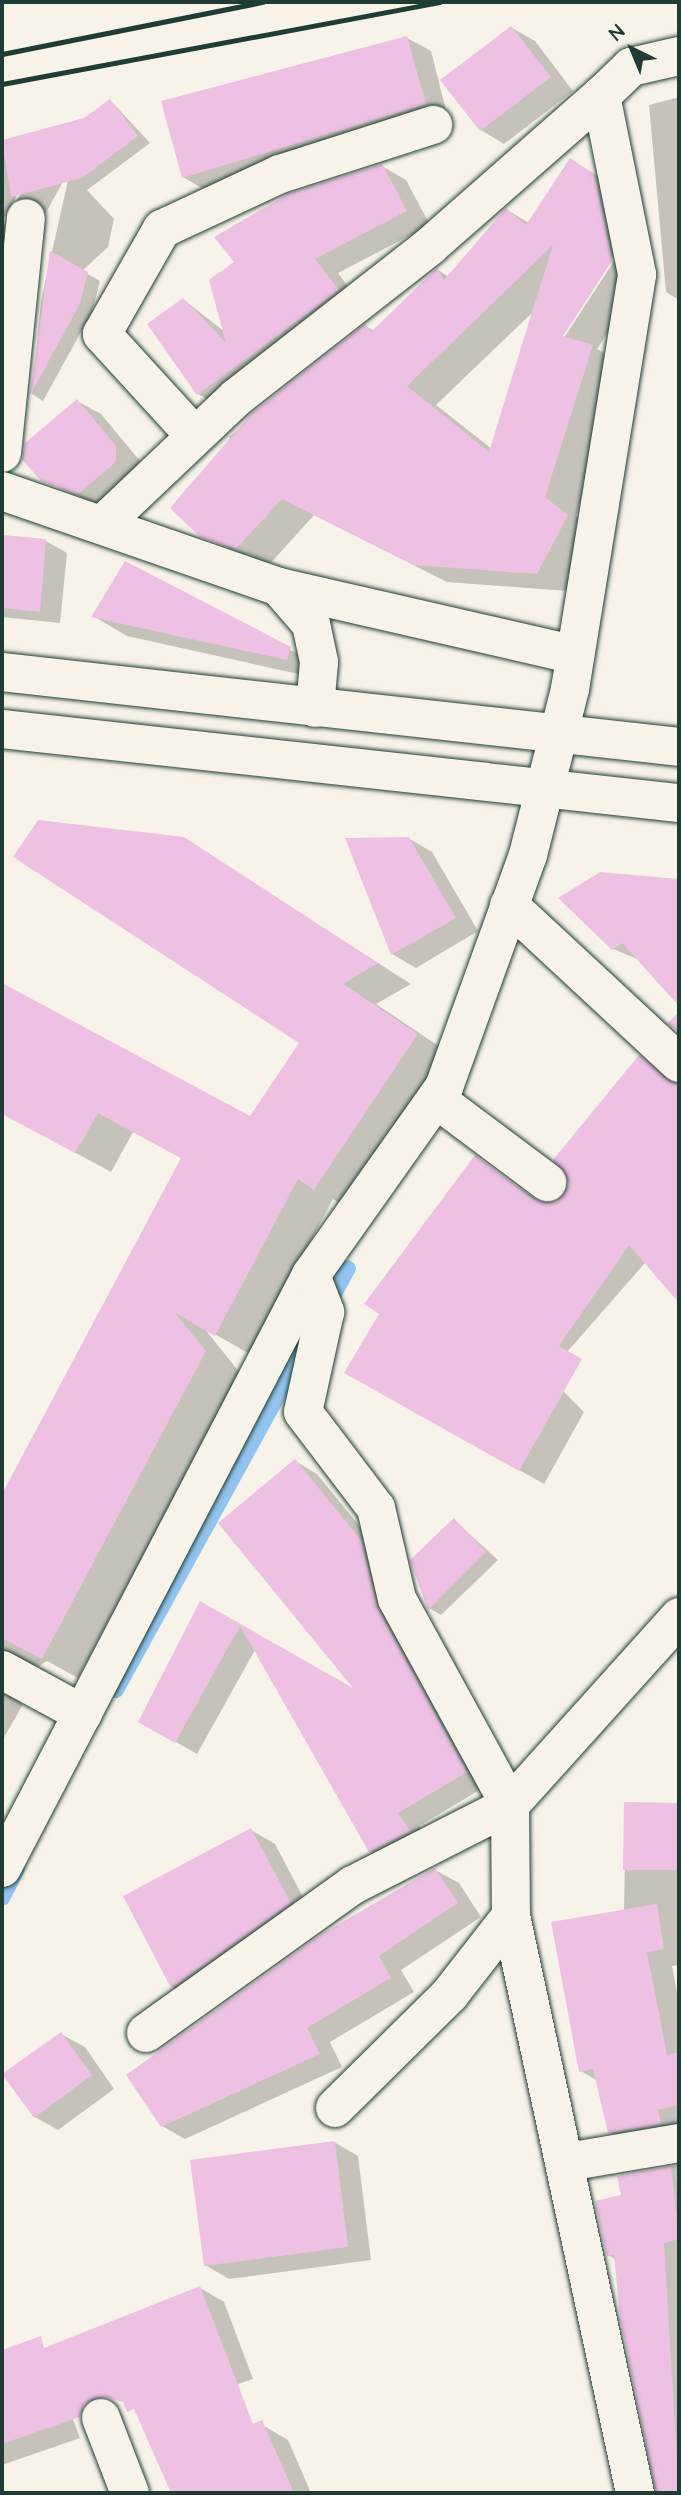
<!DOCTYPE html>
<html>
<head>
<meta charset="utf-8">
<style>
	body { margin:0 }
	#map { position:relative; width:681px; height:2495px; overflow:hidden; background:#f7f3e8; font-family:"Architects Daughter",sans-serif }
	div>[style] { position:absolute }
	.shadow>* { inset:0; background:#0003 }
	.stream>* { height:16px; margin:-8px; padding:0 8px; transform-origin:8px; border-radius:8px; background:#92c4ef }
	.building>* { inset:0; background:#edc0e4 }
	.roads { filter:drop-shadow(0 0 2px #1f3d34) drop-shadow(0 0 2px #1f3d34) }
	.minor>* { height:38px; margin:-19px; padding:0 19px; transform-origin:19px; border-radius:19px; background:#f7f3e8 }
	.rail>* { height:5px; margin:-2.5px; padding:0 2.5px; transform-origin:2.5px; border-radius:2.5px; background:#1f3d34 }
	span { translate:-50% -50%; white-space:nowrap; text-align:center; line-height:1.15; -webkit-text-stroke:7px #f7f3e8; paint-order:stroke }
	.frame { position:absolute; inset:0; border:4px solid #1f3d34; pointer-events:none }
	.north { position:absolute; left:597px; top:14px; width:70px; height:70px; -webkit-text-stroke:5px #f7f3e8; paint-order:stroke; rotate:317deg; font-size:19px; font-weight:700; line-height:28px; text-align:center; color:#1f3d34 }
	.north::after { content:''; display:block; margin:auto; width:24px; height:32px; background:#1f3d34; clip-path:polygon(50% 0,100% 100%,50% 72%,0 100%) }
</style>
</head>
<body>
<div id="map">
	<div class="shadow">
		<i style="clip-path:polygon(512px 28px,535px 41px,573px 91px,504px 144px,481px 130px)"></i>
		<i style="clip-path:polygon(407px 38px,431px 51px,448px 118px,207px 191px,183px 177px)"></i>
		<i style="clip-path:polygon(679px 97px,679px 300px,666px 292px,649px 105px)"></i>
		<i style="clip-path:polygon(111px 101px,150px 143px,87px 190px,114px 219px,108px 247px,82px 271px,100px 281px,92px 312px,43px 401px,32px 394px,41px 301px,71px 167px,2px 293px,2px 229px,42px 153px,2px 221px,2px 142px,55px 128px,76px 140px)"></i>
		<i style="clip-path:polygon(evenodd,570px 160px,601px 178px,643px 279px,597px 349px,623px 364px,576px 516px,598px 534px,568px 591px,447px 582px,314px 515px,268px 566px,201px 535px,233px 443px,229px 437px,366px 326px,374px 331px,438px 270px,449px 277px,507px 210px,529px 223px,570px 160px,615px 253px,618px 255px,562px 341px,562px 335px,615px 253px,570px 160px,535px 310px,492px 449px,436px 405px,535px 310px)"></i>
		<i style="clip-path:polygon(382px 166px,406px 180px,430px 225px,338px 273px,361px 304px,222px 407px,198px 394px,184px 300px,225px 332px)"></i>
		<i style="clip-path:polygon(77px 401px,101px 414px,140px 461px,140px 476px,103px 507px,42px 480px)"></i>
		<i style="clip-path:polygon(2px 537px,46px 541px,67px 553px,60px 623px,2px 617px)"></i>
		<i style="clip-path:polygon(125px 564px,325px 668px,321px 679px,127px 636px,93px 616px)"></i>
		<i style="clip-path:polygon(408px 838px,432px 852px,478px 931px,416px 968px,392px 954px,347px 840px)"></i>
		<i style="clip-path:polygon(183px 839px,411px 984px,376px 1004px,452px 1055px,350px 1209px,333px 1199px,250px 1354px,204px 1328px,240px 1373px,78px 1678px,47px 1661px,18px 1679px,22px 1706px,2px 1741px,2px 1498px,183px 1159px,133px 1132px,111px 1172px,2px 1113px,2px 985px,251px 1119px,301px 1042px)"></i>
		<i style="clip-path:polygon(601px 874px,679px 880px,679px 1003px,640px 960px,613px 949px)"></i>
		<i style="clip-path:polygon(663px 1071px,679px 1084px,679px 1224px,547px 1375px,584px 1412px,544px 1484px,346px 1372px,475px 1158px,540px 1202px,556px 1204px)"></i>
		<i style="clip-path:polygon(295px 1461px,317px 1474px,382px 1554px,488px 1785px,419px 1826px,431px 1844px,392px 1864px,370px 1851px,255px 1650px,197px 1754px,140px 1721px,200px 1604px,360px 1693px)"></i>
		<i style="clip-path:polygon(454px 1520px,498px 1560px,441px 1615px,429px 1608px)"></i>
		<i style="clip-path:polygon(626px 1804px,679px 1805px,679px 1965px,672px 1966px,679px 2003px,679px 2139px,635px 2147px,609px 2132px,598px 2081px,581px 2071px,624px 1911px)"></i>
		<i style="clip-path:polygon(251px 1830px,275px 1844px,313px 1916px,195px 2001px,172px 1987px)"></i>
		<i style="clip-path:polygon(435px 1870px,459px 1883px,481px 1917px,401px 1970px,414px 1992px,330px 2042px,342px 2067px,185px 2139px,162px 2126px)"></i>
		<i style="clip-path:polygon(61px 2034px,85px 2047px,114px 2089px,58px 2130px,35px 2117px)"></i>
		<i style="clip-path:polygon(334px 2142px,358px 2156px,371px 2260px,229px 2279px,205px 2265px)"></i>
		<i style="clip-path:polygon(679px 2165px,679px 2493px,659px 2493px,616px 2260px,608px 2255px,623px 2196px,619px 2177px)"></i>
		<i style="clip-path:polygon(200px 2288px,224px 2302px,253px 2379px,155px 2412px)"></i>
		<i style="clip-path:polygon(25px 2344px,49px 2357px,80px 2438px,2px 2465px,2px 2352px)"></i>
		<i style="clip-path:polygon(264px 2426px,288px 2440px,311px 2493px,172px 2493px,161px 2467px)"></i>
	</div>
	<div class="stream">
		<i style="left:327px;top:1307px;width:44px;rotate:-61.7deg"></i>
		<i style="left:116px;top:1690px;width:387px;rotate:-61.2deg"></i>
		<i style="left:2px;top:1898px;width:33px;rotate:-63deg"></i>
	</div>
	<div class="building">
		<i style="clip-path:polygon(511px 26px,551px 77px,480px 131px,440px 80px)"></i>
		<i style="clip-path:polygon(407px 36px,426px 104px,182px 178px,161px 101px)"></i>
		<i style="clip-path:polygon(110px 99px,138px 136px,82px 178px,11px 197px,2px 140px,84px 118px)"></i>
		<i style="clip-path:polygon(evenodd,570px 158px,594px 174px,612px 261px,563px 336px,593px 345px,545px 497px,568px 515px,537px 574px,414px 565px,282px 499px,236px 549px,200px 537px,170px 508px,251px 414px,365px 324px,371px 332px,437px 268px,444px 280px,506px 208px,526px 225px,570px 158px,553px 245px,528px 325px,489px 452px,407px 386px,553px 245px)"></i>
		<i style="clip-path:polygon(382px 164px,407px 211px,315px 259px,339px 290px,197px 395px,147px 324px,183px 298px,226px 343px,209px 280px,234px 262px,214px 237px,288px 194px)"></i>
		<i style="clip-path:polygon(50px 251px,88px 272px,80px 304px,30px 395px)"></i>
		<i style="clip-path:polygon(77px 399px,116px 446px,116px 462px,78px 494px,41px 481px,22px 459px,25px 443px)"></i>
		<i style="clip-path:polygon(2px 535px,46px 539px,40px 612px,2px 608px)"></i>
		<i style="clip-path:polygon(125px 561px,291px 647px,287px 660px,91px 617px)"></i>
		<i style="clip-path:polygon(38px 820px,184px 837px,378px 963px,343px 984px,418px 1034px,314px 1190px,298px 1179px,215px 1336px,175px 1313px,206px 1351px,42px 1659px,2px 1638px,2px 1494px,181px 1158px,98px 1113px,75px 1153px,2px 1114px,2px 983px,250px 1116px,299px 1043px,13px 857px)"></i>
		<i style="clip-path:polygon(409px 837px,456px 918px,391px 955px,345px 838px)"></i>
		<i style="clip-path:polygon(600px 872px,679px 879px,679px 1006px,622px 943px,612px 950px,558px 898px)"></i>
		<i style="clip-path:polygon(679px 1012px,679px 1033px,668px 1023px)"></i>
		<i style="clip-path:polygon(639px 1055px,679px 1084px,679px 1303px,629px 1245px,559px 1346px,582px 1359px,519px 1471px,344px 1373px,379px 1314px,364px 1304px,475px 1155px,534px 1200px,556px 1202px,569px 1184px,553px 1160px)"></i>
		<i style="clip-path:polygon(295px 1459px,361px 1540px,378px 1609px,467px 1772px,398px 1813px,410px 1831px,369px 1852px,240px 1626px,175px 1743px,138px 1722px,200px 1601px,353px 1688px,218px 1523px)"></i>
		<i style="clip-path:polygon(454px 1518px,486px 1552px,428px 1610px,410px 1560px)"></i>
		<i style="clip-path:polygon(624px 1802px,679px 1803px,679px 1870px,623px 1870px)"></i>
		<i style="clip-path:polygon(251px 1828px,291px 1903px,171px 1988px,123px 1896px)"></i>
		<i style="clip-path:polygon(435px 1868px,458px 1903px,379px 1956px,391px 1978px,307px 2028px,320px 2054px,161px 2127px,126px 2075px,322px 1934px)"></i>
		<i style="clip-path:polygon(657px 1904px,664px 1949px,647px 1952px,667px 2055px,679px 2052px,679px 2105px,658px 2110px,661px 2124px,608px 2133px,593px 2069px,579px 2072px,551px 1922px)"></i>
		<i style="clip-path:polygon(61px 2032px,92px 2075px,34px 2118px,2px 2074px)"></i>
		<i style="clip-path:polygon(335px 2141px,348px 2247px,204px 2266px,190px 2160px)"></i>
		<i style="clip-path:polygon(671px 2166px,679px 2239px,664px 2243px,679px 2493px,656px 2493px,620px 2317px,614px 2255px,607px 2256px,595px 2201px,621px 2195px,617px 2176px)"></i>
		<i style="clip-path:polygon(200px 2286px,253px 2424px,262px 2420px,294px 2493px,171px 2493px,134px 2409px,127px 2412px,123px 2402px,105px 2397px,84px 2404px,80px 2417px,2px 2444px,2px 2350px,41px 2336px,44px 2348px)"></i>
	</div>
	<div class="roads">
		<div class="minor">
			<i style="left:195px;top:436px;width:138px;rotate:-132.4deg"></i>
			<i style="left:102px;top:334px;width:121px;rotate:-60.3deg"></i>
			<i style="left:162px;top:229px;width:130px;rotate:-25deg"></i>
			<i style="left:280px;top:174px;width:161px;rotate:-17.8deg"></i>
			<i style="left:2px;top:453px;width:236px;rotate:-84.2deg"></i>
			<i style="left:2px;top:491px;width:293px;rotate:19.1deg"></i>
			<i style="left:279px;top:587px;width:49px;rotate:49.1deg"></i>
			<i style="left:311px;top:624px;width:39px;rotate:78deg"></i>
			<i style="left:319px;top:662px;width:46px;rotate:95deg"></i>
			<i style="left:102px;top:525px;width:186px;rotate:-43.5deg"></i>
			<i style="left:237px;top:397px;width:245px;rotate:-38deg"></i>
			<i style="left:430px;top:246px;width:227px;rotate:-41.3deg"></i>
			<i style="left:279px;top:587px;width:304px;rotate:12.9deg"></i>
			<i style="left:2px;top:672px;width:681px;rotate:6.32deg"></i>
			<i style="left:2px;top:729px;width:681px;rotate:6.24deg"></i>
			<i style="left:509px;top:905px;width:232px;rotate:42.9deg"></i>
			<i style="left:436px;top:1099px;width:139px;rotate:36.8deg"></i>
			<i style="left:311px;top:1275px;width:40px;rotate:69deg"></i>
			<i style="left:325px;top:1312px;width:102px;rotate:102.4deg"></i>
			<i style="left:303px;top:1412px;width:121px;rotate:52.8deg"></i>
			<i style="left:376px;top:1508px;width:93px;rotate:77deg"></i>
			<i style="left:397px;top:1599px;width:235px;rotate:61.3deg"></i>
			<i style="left:510px;top:1805px;width:111px;rotate:89.5deg"></i>
			<i style="left:511px;top:1916px;width:590px;rotate:77.87deg"></i>
			<i style="left:2px;top:1670px;width:92px;rotate:28.5deg"></i>
			<i style="left:2px;top:1868px;width:669px;rotate:-62.48deg"></i>
			<i style="left:311px;top:1275px;width:230px;rotate:-54.7deg"></i>
			<i style="left:444px;top:1087px;width:247px;rotate:-70.1deg"></i>
			<i style="left:528px;top:855px;width:171px;rotate:-75.8deg"></i>
			<i style="left:570px;top:689px;width:420px;rotate:-80.8deg"></i>
			<i style="left:637px;top:274px;width:182px;rotate:-101.4deg"></i>
			<i style="left:601px;top:96px;width:42px;rotate:-44deg"></i>
			<i style="left:631px;top:67px;width:49px;rotate:-12.9deg"></i>
			<i style="left:146px;top:2033px;width:254px;rotate:-35.6deg"></i>
			<i style="left:353px;top:1885px;width:176px;rotate:-27deg"></i>
			<i style="left:510px;top:1805px;width:253px;rotate:-48deg"></i>
			<i style="left:335px;top:2108px;width:162px;rotate:-44.7deg"></i>
			<i style="left:450px;top:1994px;width:99px;rotate:-52deg"></i>
			<i style="left:567px;top:2162px;width:114px;rotate:-9.6deg"></i>
			<i style="left:101px;top:2418px;width:80px;rotate:68.9deg"></i>
		</div>
	</div>
	<div class="rail">
		<i style="left:2px;top:54px;width:266px;rotate:-11.3deg"></i>
		<i style="left:2px;top:84px;width:445px;rotate:-10.6deg"></i>
	</div>
	<div class="frame"></div>
	<div class="north">N</div>
</div>
</body>
</html>
